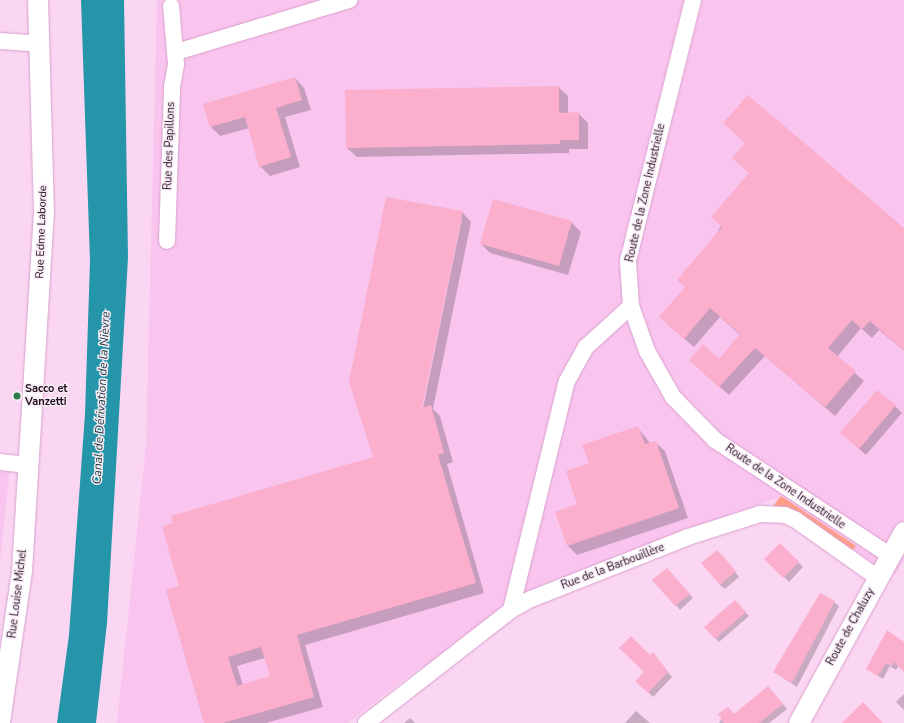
<!DOCTYPE html>
<html>
<head>
<meta charset="utf-8">
<style>
	body { margin:0 }
	#map { position:relative; width:904px; height:723px; overflow:hidden; background:#fad6f2; font-family:"Nunito Sans",sans-serif }
	div>[style] { position:absolute }
	.built>* { inset:0; background:#f9c5ee }
	.green>* { inset:0; background:#ff9d87 }
	.water>* { inset:0; background:#2595aa }
	.shadow>* { inset:0; background:#0003 }
	.building>* { inset:0; background:#fcaecd }
	.roads { filter:drop-shadow(0 0 1px #d9a0cd) drop-shadow(0 0 1px #d9a0cd) }
	.minor>* { height:16px; margin:-8px; padding:0 8px; transform-origin:8px; border-radius:8px; background:#fff }
	.tertiary>* { height:20px; margin:-10px; padding:0 10px; transform-origin:10px; border-radius:10px; background:#fff }
	.dots>* { width:11px; height:11px; translate:-50% -50%; box-sizing:border-box; border:2px solid #f8ecf5; border-radius:50% }
	span { translate:-50% -50%; white-space:nowrap; text-align:center; line-height:1.15; -webkit-text-stroke:3px #f8ecf5; paint-order:stroke }
	.street-label { font-size:11px; color:#210d1e }
	.poi-label { font-size:11px; color:#210d1e; font-weight:700 }
	.left { translate:0 -50%; text-align:left }
	.water-label { font-size:12px; color:#15353c; font-style:italic }
</style>
</head>
<body>
<div id="map">
	<div class="built">
		<i style="clip-path:polygon(157px 0,904px 0,904px 560px,894px 576px,774px 499px,546px 583px,409px 676px,348px 723px,117px 723px,146px 445px)"></i>
		<i style="clip-path:polygon(10px 470px,0 560px,0 473px)"></i>
	</div>
	<div class="green">
		<i style="clip-path:polygon(781px 496px,856px 546px,851px 552px,783px 507px,773px 506px)"></i>
	</div>
	<div class="water">
		<i style="clip-path:polygon(81px 0,124px 0,128px 258px,107px 623px,96px 723px,57px 723px,69px 635px,85px 414px,90px 261px)"></i>
	</div>
	<div class="shadow">
		<i style="clip-path:polygon(295px 78px,304px 88px,311px 110px,285px 117px,300px 167px,270px 176px,260px 166px,249px 128px,220px 136px,211px 127px)"></i>
		<i style="clip-path:polygon(558px 87px,568px 96px,568px 113px,578px 113px,588px 123px,588px 149px,569px 149px,569px 153px,357px 157px,347px 148px)"></i>
		<i style="clip-path:polygon(733px 158px,904px 229px,904px 351px,879px 330px,872px 338px,861px 328px,837px 357px,864px 381px,835px 416px,765px 356px,729px 395px,699px 369px,719px 360px,740px 335px,720px 317px,694px 347px,669px 326px,686px 288px,750px 174px)"></i>
		<i style="clip-path:polygon(evenodd,462px 212px,471px 222px,433px 409px,440px 416px,453px 462px,447px 464px,484px 593px,305px 645px,323px 707px,266px 723px,205px 723px,180px 586px,374px 458px,462px 212px,460px 218px,462px 218px,422px 413px,420px 413px,460px 218px,462px 212px,265px 658px,271px 677px,243px 685px,237px 666px,265px 658px)"></i>
		<i style="clip-path:polygon(571px 222px,581px 232px,568px 275px,490px 253px,481px 244px)"></i>
		<i style="clip-path:polygon(895px 406px,902px 413px,866px 455px,849px 440px)"></i>
		<i style="clip-path:polygon(638px 428px,650px 443px,655px 442px,665px 451px,688px 518px,577px 555px,568px 546px,556px 512px,578px 505px,590px 463px)"></i>
		<i style="clip-path:polygon(780px 545px,803px 567px,789px 582px,766px 559px)"></i>
		<i style="clip-path:polygon(722px 555px,739px 577px,725px 589px,720px 585px)"></i>
		<i style="clip-path:polygon(671px 573px,693px 598px,680px 610px,676px 605px)"></i>
		<i style="clip-path:polygon(735px 602px,749px 616px,719px 642px,705px 627px)"></i>
		<i style="clip-path:polygon(834px 602px,839px 606px,797px 687px,774px 672px)"></i>
		<i style="clip-path:polygon(904px 643px,904px 671px,899px 665px,896px 670px,890px 666px,883px 679px,867px 669px)"></i>
		<i style="clip-path:polygon(650px 656px,657px 658px,672px 677px,653px 697px,637px 681px,645px 672px)"></i>
		<i style="clip-path:polygon(772px 692px,787px 709px,769px 723px,719px 723px,728px 708px,735px 715px)"></i>
		<i style="clip-path:polygon(904px 694px,904px 710px,896px 702px)"></i>
		<i style="clip-path:polygon(636px 711px,650px 723px,625px 723px)"></i>
		<i style="clip-path:polygon(410px 718px,415px 723px,404px 723px)"></i>
	</div>
	<div class="building">
		<i style="clip-path:polygon(295px 77px,302px 100px,276px 108px,291px 157px,259px 167px,245px 117px,210px 127px,203px 104px)"></i>
		<i style="clip-path:polygon(559px 86px,559px 113px,579px 112px,579px 140px,560px 140px,560px 144px,346px 148px,345px 90px)"></i>
		<i style="clip-path:polygon(748px 95px,904px 228px,904px 351px,870px 321px,862px 329px,852px 320px,828px 348px,856px 371px,825px 407px,755px 348px,719px 387px,689px 360px,703px 344px,719px 359px,740px 334px,710px 308px,684px 339px,659px 317px,685px 287px,677px 280px,722px 227px,711px 217px,749px 173px,732px 158px,745px 143px,723px 123px)"></i>
		<i style="clip-path:polygon(evenodd,386px 197px,463px 211px,422px 408px,431px 405px,444px 453px,438px 455px,476px 583px,297px 635px,314px 697px,223px 723px,204px 723px,166px 590px,179px 586px,162px 527px,172px 523px,171px 516px,373px 457px,349px 382px,386px 197px,261px 647px,270px 676px,237px 686px,228px 657px,261px 647px)"></i>
		<i style="clip-path:polygon(493px 199px,572px 221px,559px 266px,480px 244px)"></i>
		<i style="clip-path:polygon(877px 390px,896px 405px,859px 449px,840px 433px)"></i>
		<i style="clip-path:polygon(638px 426px,645px 444px,656px 441px,679px 508px,567px 546px,555px 512px,577px 504px,566px 471px,589px 463px,582px 445px)"></i>
		<i style="clip-path:polygon(780px 543px,799px 562px,783px 578px,764px 559px)"></i>
		<i style="clip-path:polygon(717px 550px,736px 571px,720px 585px,701px 563px)"></i>
		<i style="clip-path:polygon(667px 568px,690px 594px,675px 606px,652px 580px)"></i>
		<i style="clip-path:polygon(820px 593px,835px 601px,792px 683px,773px 672px)"></i>
		<i style="clip-path:polygon(735px 600px,746px 612px,715px 639px,704px 627px)"></i>
		<i style="clip-path:polygon(887px 630px,904px 642px,904px 672px,894px 662px,892px 666px,886px 663px,878px 676px,866px 669px)"></i>
		<i style="clip-path:polygon(631px 636px,650px 655px,653px 652px,668px 672px,648px 693px,635px 681px,644px 672px,619px 648px)"></i>
		<i style="clip-path:polygon(768px 686px,783px 704px,759px 723px,724px 723px,718px 714px,728px 707px,734px 714px)"></i>
		<i style="clip-path:polygon(863px 702px,883px 723px,842px 723px)"></i>
	</div>
	<div class="roads">
		<div class="minor">
			<i style="left:693px;top:0;width:269px;rotate:104deg"></i>
			<i style="left:628px;top:261px;width:45px;rotate:86.2deg"></i>
			<i style="left:631px;top:306px;width:48px;rotate:70.4deg"></i>
			<i style="left:647px;top:351px;width:53px;rotate:60.5deg"></i>
			<i style="left:673px;top:397px;width:60px;rotate:45.7deg"></i>
			<i style="left:715px;top:440px;width:211px;rotate:33.4deg"></i>
			<i style="left:0;top:41px;width:39px;rotate:4deg"></i>
			<i style="left:176px;top:52px;width:181px;rotate:-16.7deg"></i>
			<i style="left:167px;top:241px;width:154px;rotate:-88.1deg"></i>
			<i style="left:172px;top:87px;width:23px;rotate:-80deg"></i>
			<i style="left:176px;top:64px;width:58px;rotate:-94.9deg"></i>
			<i style="left:0;top:462px;width:28px;rotate:6deg"></i>
			<i style="left:511px;top:610px;width:236px;rotate:-76.3deg"></i>
			<i style="left:567px;top:381px;width:39px;rotate:-61deg"></i>
			<i style="left:586px;top:347px;width:61px;rotate:-42.3deg"></i>
			<i style="left:366px;top:723px;width:184px;rotate:-37.9deg"></i>
			<i style="left:511px;top:610px;width:23px;rotate:-29deg"></i>
			<i style="left:531px;top:599px;width:169px;rotate:-21.5deg"></i>
			<i style="left:688px;top:537px;width:76px;rotate:-17.7deg"></i>
			<i style="left:760px;top:514px;width:25px;rotate:2deg"></i>
			<i style="left:785px;top:515px;width:12px;rotate:24deg"></i>
			<i style="left:796px;top:520px;width:100px;rotate:35.3deg"></i>
		</div>
		<div class="tertiary">
			<i style="left:0;top:722px;width:153px;rotate:-81.7deg"></i>
			<i style="left:22px;top:571px;width:358px;rotate:-86.5deg"></i>
			<i style="left:44px;top:214px;width:214px;rotate:-91.6deg"></i>
			<i style="left:799px;top:723px;width:218px;rotate:-61.2deg"></i>
		</div>
	</div>
	<div class="dots">
		<i style="left:17px;top:396px;background:#2e7c4d"></i>
	</div>
	<div class="street-label">
		<span style="left:170px;top:146px;rotate:-88deg">Rue des Papillons</span>
		<span style="left:646px;top:193px;rotate:-77deg">Route de la Zone Industrielle</span>
		<span style="left:42px;top:232px;rotate:-88deg">Rue Edme Laborde</span>
		<span style="left:785px;top:487px;rotate:34deg">Route de la Zone Industrielle</span>
		<span style="left:613px;top:567px;rotate:-21deg">Rue de la Barbouillère</span>
		<span style="left:18px;top:594px;rotate:-83deg">Rue Louise Michel</span>
		<span style="left:851px;top:627px;rotate:-61deg">Route de Chaluzy</span>
	</div>
	<div class="poi-label">
		<span class="left" style="left:25px;top:396px">Sacco et<br>Vanzetti</span>
	</div>
	<div class="water-label">
		<span style="left:102px;top:398px;rotate:-87deg">Canal de Dérivation de la Nièvre</span>
	</div>
</div>
</body>
</html>
